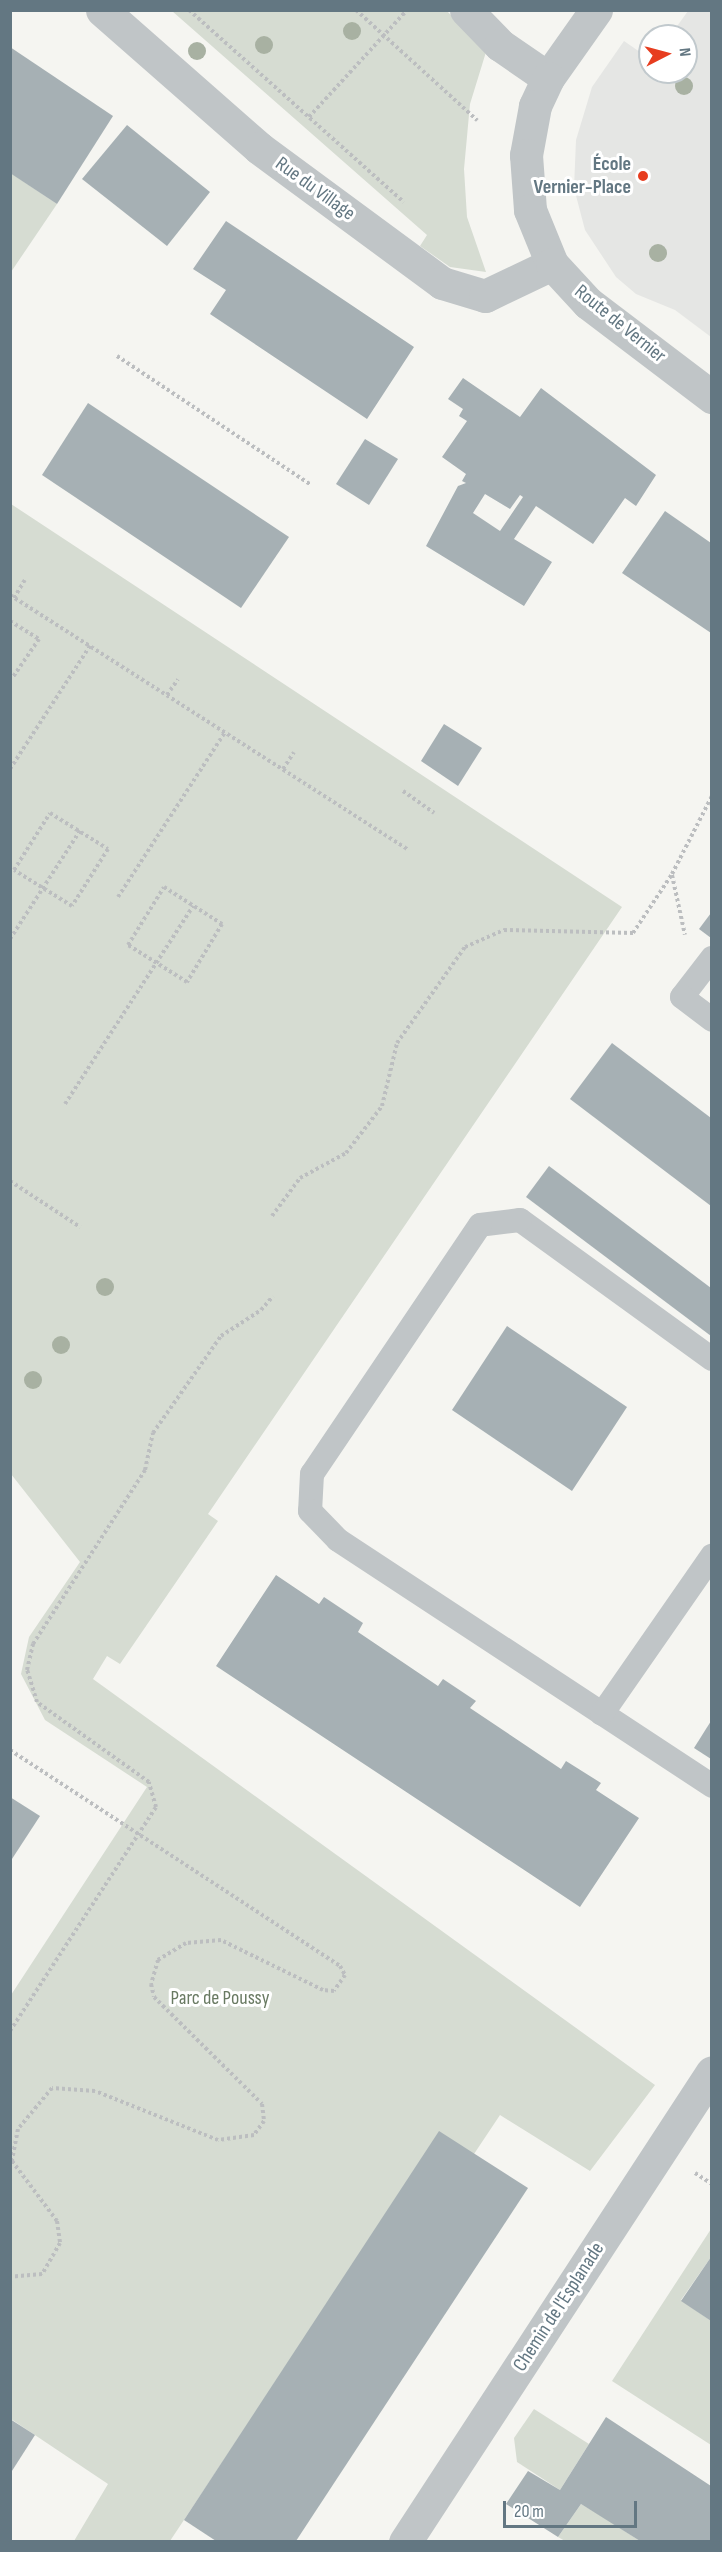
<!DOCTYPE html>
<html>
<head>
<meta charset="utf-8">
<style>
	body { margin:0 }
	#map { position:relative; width:722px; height:2552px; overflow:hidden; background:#f5f5f1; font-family:"Sofia Sans Condensed",sans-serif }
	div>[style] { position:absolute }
	.built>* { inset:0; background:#e5e6e4 }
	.green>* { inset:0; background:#d6dcd2 }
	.building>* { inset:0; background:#a6b0b4 }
	.path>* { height:4px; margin-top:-2px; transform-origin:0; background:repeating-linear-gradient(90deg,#bcbec0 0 3px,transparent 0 6px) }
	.service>* { height:24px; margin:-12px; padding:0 12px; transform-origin:12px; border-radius:12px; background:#c0c5c7 }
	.minor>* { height:33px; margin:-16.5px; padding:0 16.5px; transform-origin:16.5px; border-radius:16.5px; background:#c0c5c7 }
	.tertiary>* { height:33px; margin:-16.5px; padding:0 16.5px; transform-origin:16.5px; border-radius:16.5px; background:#c0c5c7 }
	.trees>* { width:18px; height:18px; margin:-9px; border-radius:50%; background:#a8b1a2 }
	.dots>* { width:16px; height:16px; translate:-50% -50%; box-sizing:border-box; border:3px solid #fff; border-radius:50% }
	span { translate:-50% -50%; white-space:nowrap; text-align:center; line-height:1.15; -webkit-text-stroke:6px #fff; paint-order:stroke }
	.poi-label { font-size:20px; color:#637782; font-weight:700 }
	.right { translate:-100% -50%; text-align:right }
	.street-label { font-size:20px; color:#637782 }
	.park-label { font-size:20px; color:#697a62 }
	.frame { position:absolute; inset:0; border:12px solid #637782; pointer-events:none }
	.north { position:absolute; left:638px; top:24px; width:60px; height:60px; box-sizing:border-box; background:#fff; border:2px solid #c1c9cd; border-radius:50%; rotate:84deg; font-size:16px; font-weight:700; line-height:24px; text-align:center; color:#637782 }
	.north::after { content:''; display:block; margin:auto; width:21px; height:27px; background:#e73d1f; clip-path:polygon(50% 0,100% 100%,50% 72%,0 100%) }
	.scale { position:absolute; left:503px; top:2501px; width:134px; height:27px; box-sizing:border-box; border:3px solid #637782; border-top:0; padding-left:8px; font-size:18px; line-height:21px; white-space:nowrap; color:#637782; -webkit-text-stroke:4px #fff; paint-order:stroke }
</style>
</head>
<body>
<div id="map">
	<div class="built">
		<i style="clip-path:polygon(688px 11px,711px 11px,711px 337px,675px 310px,636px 294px,616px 277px,585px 230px,574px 188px,576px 140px,592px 87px,624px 41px,650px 59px,650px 72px,686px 72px,686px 36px,670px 36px)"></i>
	</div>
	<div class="green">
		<i style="clip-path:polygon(172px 11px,447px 11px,486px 52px,470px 104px,464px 169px,467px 217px,486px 272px,450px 267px,420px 246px,427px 235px)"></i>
		<i style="clip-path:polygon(11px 173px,57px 204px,11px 272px)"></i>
		<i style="clip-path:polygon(11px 504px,622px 907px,208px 1514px,218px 1521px,120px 1664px,107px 1656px,93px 1679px,655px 2085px,590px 2171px,500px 2115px,474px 2154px,249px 2422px,170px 2541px,74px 2541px,108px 2484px,11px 2419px,11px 1995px,147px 1787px,45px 1720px,21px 1674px,29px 1637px,80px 1562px,11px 1474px)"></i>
		<i style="clip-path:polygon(711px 2229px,711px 2257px,681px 2300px,711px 2321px,711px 2445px,612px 2381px)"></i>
		<i style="clip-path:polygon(534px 2409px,589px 2444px,560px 2490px,517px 2462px,514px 2438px)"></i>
		<i style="clip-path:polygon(581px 2504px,603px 2517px,640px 2541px,565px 2541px,558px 2537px)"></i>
	</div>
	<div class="building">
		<i style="clip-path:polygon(10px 47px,113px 116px,57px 204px,10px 173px)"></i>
		<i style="clip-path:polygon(127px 125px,210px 192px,167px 246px,82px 179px)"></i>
		<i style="clip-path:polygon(226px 221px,414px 347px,367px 419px,210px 314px,226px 290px,193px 269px)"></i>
		<i style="clip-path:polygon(evenodd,463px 378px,520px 417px,541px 388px,656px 475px,636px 506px,625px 498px,593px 544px,536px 506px,514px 539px,552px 562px,524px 606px,426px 546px,458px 486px,466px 483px,462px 481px,466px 474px,442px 457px,467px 421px,459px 416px,463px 409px,448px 399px,463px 378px,485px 494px,510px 509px,520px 495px,523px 497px,500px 531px,473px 513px,485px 494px)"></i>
		<i style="clip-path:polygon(88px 403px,289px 537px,241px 608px,42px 475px)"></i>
		<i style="clip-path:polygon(365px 439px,398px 459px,369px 505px,336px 484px)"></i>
		<i style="clip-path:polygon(665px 511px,711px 543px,711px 633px,622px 573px)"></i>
		<i style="clip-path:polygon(444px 724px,482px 748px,458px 786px,421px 761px)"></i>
		<i style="clip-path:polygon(711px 913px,711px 938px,699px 929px)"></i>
		<i style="clip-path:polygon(612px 1043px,711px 1118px,711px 1206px,570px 1099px)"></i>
		<i style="clip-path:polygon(549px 1166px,711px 1288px,711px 1336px,526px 1197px)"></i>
		<i style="clip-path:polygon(507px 1326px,627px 1407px,572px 1491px,452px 1410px)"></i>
		<i style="clip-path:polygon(276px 1575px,319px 1604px,324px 1597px,363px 1623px,358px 1632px,438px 1686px,443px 1679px,476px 1701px,470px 1708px,561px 1769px,566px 1761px,601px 1783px,596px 1790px,639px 1818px,580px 1907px,216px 1666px)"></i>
		<i style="clip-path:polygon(711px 1721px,711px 1759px,694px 1748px)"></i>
		<i style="clip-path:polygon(10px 1797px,40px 1816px,10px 1862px)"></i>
		<i style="clip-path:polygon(439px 2131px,528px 2188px,296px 2541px,216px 2541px,184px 2520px)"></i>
		<i style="clip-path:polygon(711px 2257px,711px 2321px,681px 2301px)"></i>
		<i style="clip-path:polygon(606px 2417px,711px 2486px,711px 2541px,640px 2541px,581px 2504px,558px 2537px,506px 2504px,528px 2471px,560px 2490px)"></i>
		<i style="clip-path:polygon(10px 2419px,35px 2435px,10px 2474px)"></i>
	</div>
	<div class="path">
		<i style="left:189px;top:10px;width:288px;rotate:41.8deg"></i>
		<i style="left:356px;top:10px;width:164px;rotate:42.3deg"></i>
		<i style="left:309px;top:117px;width:145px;rotate:-47.5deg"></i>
		<i style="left:117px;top:356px;width:232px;rotate:33.6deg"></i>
		<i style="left:10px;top:595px;width:473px;rotate:32.6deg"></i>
		<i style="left:14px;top:598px;width:21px;rotate:-59deg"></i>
		<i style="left:10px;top:621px;width:34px;rotate:32deg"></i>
		<i style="left:39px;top:639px;width:46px;rotate:124.4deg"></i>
		<i style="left:167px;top:695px;width:19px;rotate:-55deg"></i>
		<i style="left:10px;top:769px;width:147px;rotate:-57deg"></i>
		<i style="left:283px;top:769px;width:20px;rotate:-57deg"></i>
		<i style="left:403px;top:791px;width:38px;rotate:35deg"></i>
		<i style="left:50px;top:813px;width:68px;rotate:31.8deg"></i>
		<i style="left:108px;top:849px;width:67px;rotate:122.3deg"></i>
		<i style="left:72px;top:906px;width:68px;rotate:-148.2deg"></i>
		<i style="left:14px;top:870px;width:67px;rotate:-57.7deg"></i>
		<i style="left:672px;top:875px;width:61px;rotate:77.8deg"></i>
		<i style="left:164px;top:887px;width:69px;rotate:32.5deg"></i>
		<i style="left:222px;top:924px;width:68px;rotate:121.1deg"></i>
		<i style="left:187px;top:982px;width:70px;rotate:-147.9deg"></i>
		<i style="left:128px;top:945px;width:68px;rotate:-58.2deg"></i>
		<i style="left:118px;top:897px;width:197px;rotate:-57deg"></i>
		<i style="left:10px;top:939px;width:129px;rotate:-57.1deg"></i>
		<i style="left:65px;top:1104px;width:236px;rotate:-57.1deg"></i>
		<i style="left:10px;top:1181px;width:84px;rotate:33.3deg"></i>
		<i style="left:272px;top:1216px;width:47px;rotate:-53.6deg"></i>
		<i style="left:300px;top:1178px;width:52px;rotate:-28.5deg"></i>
		<i style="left:346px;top:1153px;width:59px;rotate:-52.5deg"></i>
		<i style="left:382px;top:1106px;width:65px;rotate:-76.6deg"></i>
		<i style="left:397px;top:1043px;width:118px;rotate:-54.7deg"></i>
		<i style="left:465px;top:947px;width:43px;rotate:-23.6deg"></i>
		<i style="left:504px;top:930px;width:129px;rotate:1.3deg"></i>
		<i style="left:633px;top:933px;width:71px;rotate:-56.5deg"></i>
		<i style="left:672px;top:874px;width:88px;rotate:-62.9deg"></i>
		<i style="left:10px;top:1750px;width:394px;rotate:33.2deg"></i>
		<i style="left:340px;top:1966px;width:10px;rotate:61deg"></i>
		<i style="left:345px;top:1975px;width:19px;rotate:125deg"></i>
		<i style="left:334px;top:1991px;width:11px;rotate:-175deg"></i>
		<i style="left:323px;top:1990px;width:114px;rotate:-153.9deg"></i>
		<i style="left:221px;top:1940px;width:35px;rotate:175deg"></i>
		<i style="left:186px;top:1943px;width:33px;rotate:149deg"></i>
		<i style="left:158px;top:1960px;width:25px;rotate:106deg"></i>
		<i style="left:151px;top:1984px;width:13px;rotate:77deg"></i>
		<i style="left:154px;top:1997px;width:152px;rotate:44.7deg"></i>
		<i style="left:262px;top:2104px;width:17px;rotate:83deg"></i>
		<i style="left:264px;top:2121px;width:17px;rotate:126deg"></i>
		<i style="left:254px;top:2135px;width:36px;rotate:172deg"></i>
		<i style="left:218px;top:2140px;width:132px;rotate:-158.3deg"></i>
		<i style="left:95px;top:2091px;width:43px;rotate:-176deg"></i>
		<i style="left:52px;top:2088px;width:53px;rotate:129.7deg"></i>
		<i style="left:18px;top:2129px;width:33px;rotate:101deg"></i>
		<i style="left:12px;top:2161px;width:75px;rotate:53.1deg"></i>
		<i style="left:57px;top:2221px;width:22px;rotate:82deg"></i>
		<i style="left:60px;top:2243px;width:36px;rotate:120deg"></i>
		<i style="left:42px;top:2274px;width:32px;rotate:175deg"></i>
		<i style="left:10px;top:2031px;width:267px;rotate:-56.9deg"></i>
		<i style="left:156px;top:1807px;width:26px;rotate:-106deg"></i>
		<i style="left:149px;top:1782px;width:138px;rotate:-144.5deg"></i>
		<i style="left:37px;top:1702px;width:34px;rotate:-107deg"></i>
		<i style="left:27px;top:1670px;width:27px;rotate:-77deg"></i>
		<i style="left:33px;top:1644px;width:207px;rotate:-57.2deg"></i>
		<i style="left:145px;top:1470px;width:38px;rotate:-78deg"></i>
		<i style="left:153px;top:1433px;width:118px;rotate:-55deg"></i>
		<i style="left:221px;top:1336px;width:48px;rotate:-33deg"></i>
		<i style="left:261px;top:1310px;width:18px;rotate:-49deg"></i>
		<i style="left:695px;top:2173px;width:20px;rotate:33deg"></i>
	</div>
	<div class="service">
		<i style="left:712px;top:958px;width:49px;rotate:127.6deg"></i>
		<i style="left:682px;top:997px;width:38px;rotate:37deg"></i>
		<i style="left:712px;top:1359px;width:237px;rotate:-144.1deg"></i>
		<i style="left:520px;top:1220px;width:40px;rotate:172.9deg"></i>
		<i style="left:480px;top:1225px;width:300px;rotate:124deg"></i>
		<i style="left:312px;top:1474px;width:37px;rotate:93deg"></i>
		<i style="left:310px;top:1511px;width:40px;rotate:46deg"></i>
		<i style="left:338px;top:1540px;width:448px;rotate:33.3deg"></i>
		<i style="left:602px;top:1714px;width:193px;rotate:-55.2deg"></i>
	</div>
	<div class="minor">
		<i style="left:102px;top:10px;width:209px;rotate:41.3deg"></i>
		<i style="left:259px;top:148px;width:227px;rotate:36.4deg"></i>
		<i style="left:442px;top:283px;width:45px;rotate:16.8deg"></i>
		<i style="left:485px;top:296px;width:74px;rotate:-25.5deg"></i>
		<i style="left:466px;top:10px;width:49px;rotate:45.8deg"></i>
		<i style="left:500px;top:45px;width:58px;rotate:34.5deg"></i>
		<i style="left:405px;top:2542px;width:561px;rotate:-56.85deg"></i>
	</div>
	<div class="tertiary">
		<i style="left:596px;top:10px;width:83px;rotate:125.2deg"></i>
		<i style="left:548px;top:78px;width:31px;rotate:115deg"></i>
		<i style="left:535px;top:106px;width:50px;rotate:100.4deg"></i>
		<i style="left:526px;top:155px;width:55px;rotate:85.8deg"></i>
		<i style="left:530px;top:210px;width:58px;rotate:67.8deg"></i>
		<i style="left:552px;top:264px;width:53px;rotate:47.3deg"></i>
		<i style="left:588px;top:303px;width:156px;rotate:37.2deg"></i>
	</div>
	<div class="trees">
		<i style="left:352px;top:31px"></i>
		<i style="left:264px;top:45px"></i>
		<i style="left:197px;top:51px"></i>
		<i style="left:684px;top:86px"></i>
		<i style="left:658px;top:253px"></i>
		<i style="left:105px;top:1287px"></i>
		<i style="left:61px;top:1345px"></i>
		<i style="left:33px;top:1380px"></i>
	</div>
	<div class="dots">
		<i style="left:643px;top:176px;background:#e73d1f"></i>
	</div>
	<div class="poi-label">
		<span class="right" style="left:631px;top:176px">École<br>Vernier-Place</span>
	</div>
	<div class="street-label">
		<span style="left:315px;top:189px;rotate:36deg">Rue du Village</span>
		<span style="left:620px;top:324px;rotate:39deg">Route de Vernier</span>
		<span style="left:559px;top:2307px;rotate:-57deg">Chemin de l'Esplanade</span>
	</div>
	<div class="park-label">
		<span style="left:220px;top:1998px">Parc de Poussy</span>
	</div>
	<div class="frame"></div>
	<div class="north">N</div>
	<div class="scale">20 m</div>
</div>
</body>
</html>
